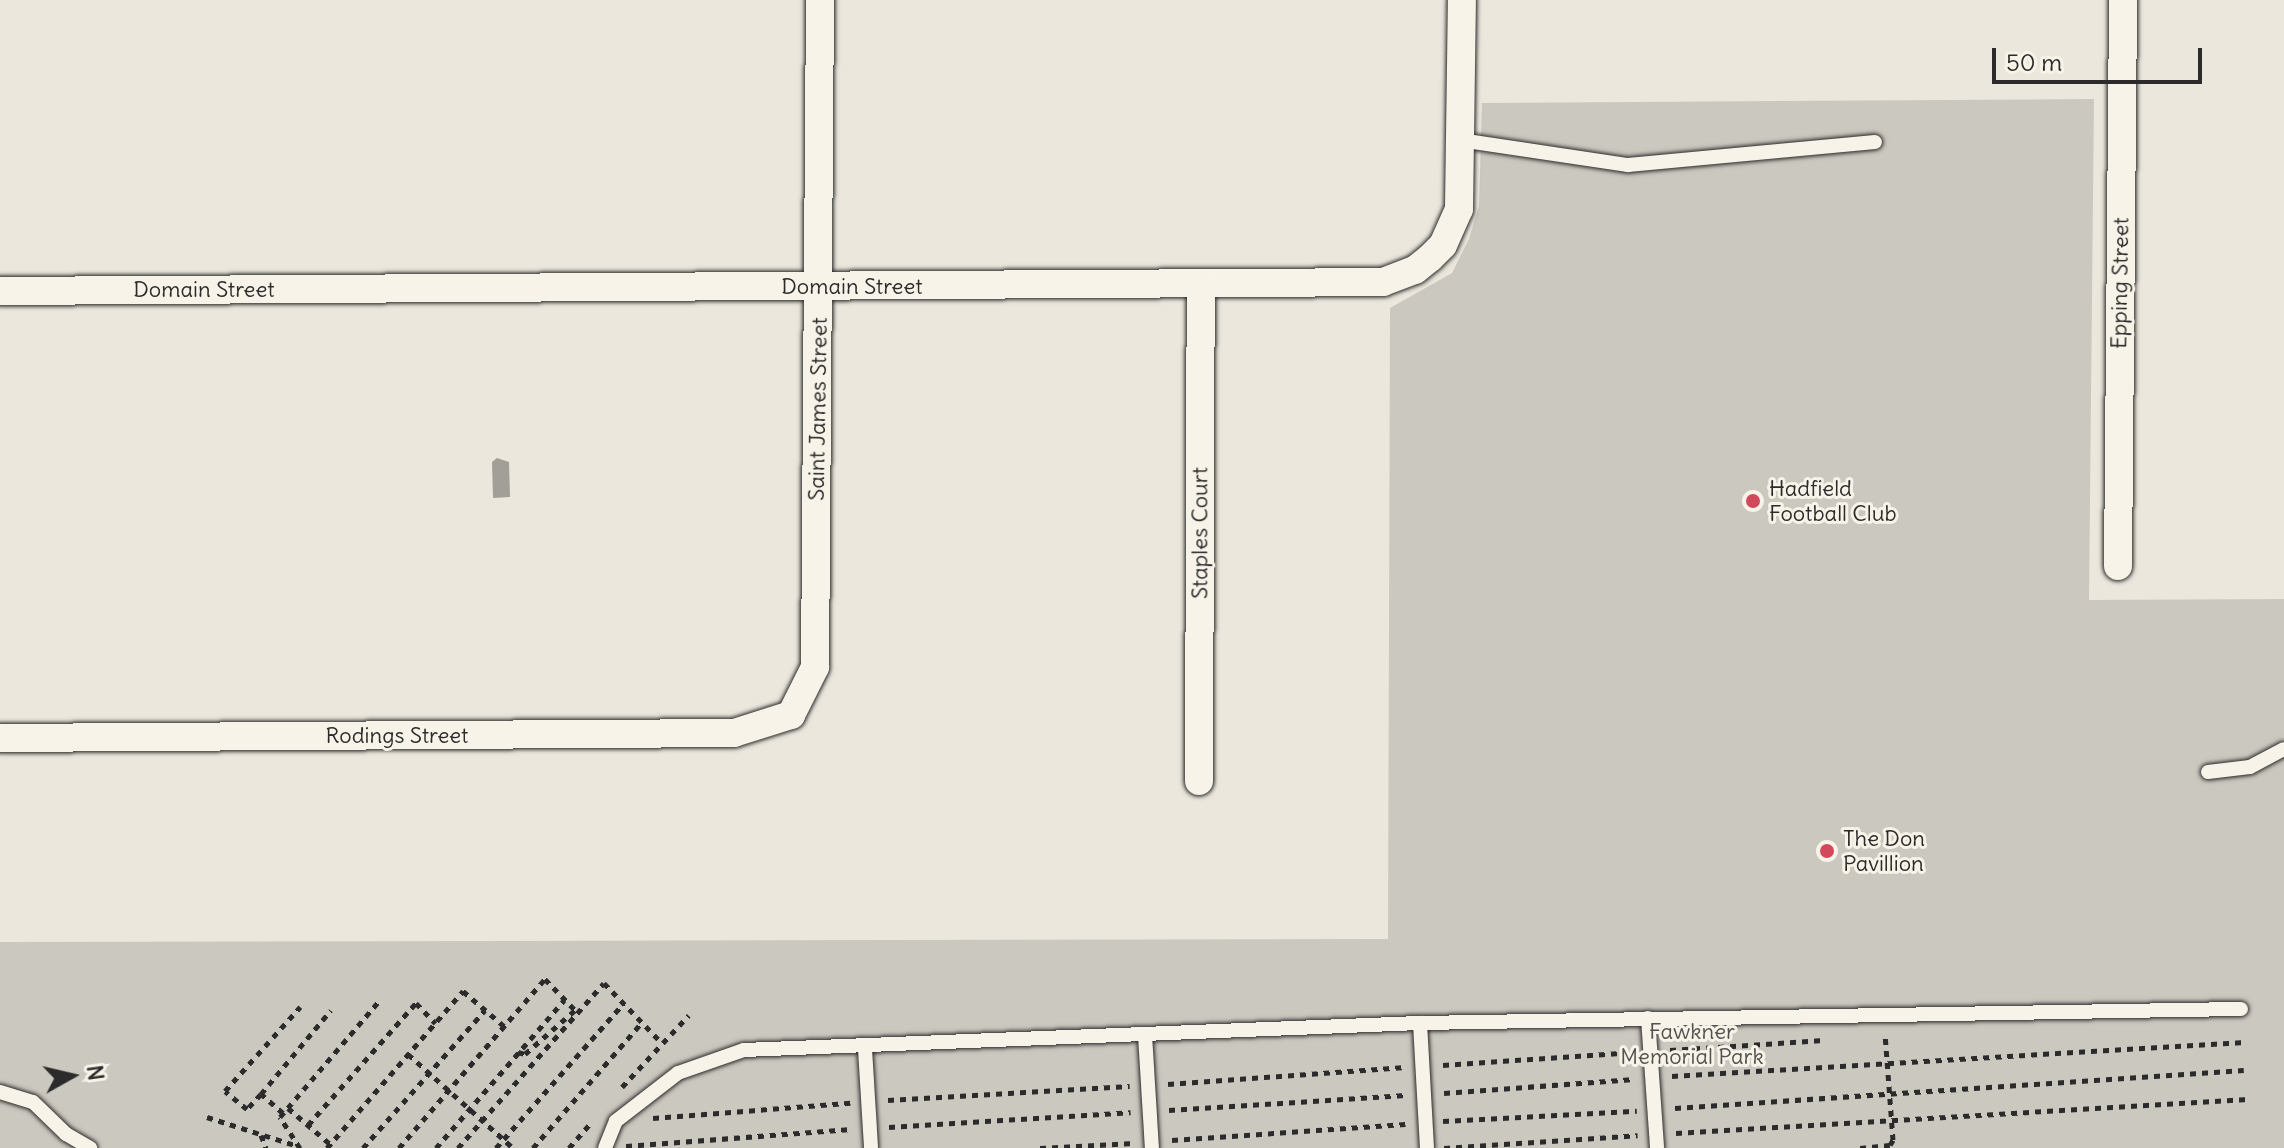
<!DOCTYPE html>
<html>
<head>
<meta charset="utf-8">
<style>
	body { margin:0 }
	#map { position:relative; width:2284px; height:1148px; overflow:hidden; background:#ebe7dd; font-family:Delius,sans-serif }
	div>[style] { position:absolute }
	.green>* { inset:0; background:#cbc8bf }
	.water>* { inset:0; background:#a29f98 }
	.path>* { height:5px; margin-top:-2.5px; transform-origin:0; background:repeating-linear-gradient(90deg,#2b2b2b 0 6px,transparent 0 12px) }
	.roads { filter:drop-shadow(0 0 2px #2b2b2b) drop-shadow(0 0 2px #2b2b2b) }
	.service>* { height:14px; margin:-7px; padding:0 7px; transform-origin:7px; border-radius:7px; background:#f7f3e8 }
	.minor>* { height:28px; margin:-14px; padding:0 14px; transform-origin:14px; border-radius:14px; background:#f7f3e8 }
	.dots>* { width:22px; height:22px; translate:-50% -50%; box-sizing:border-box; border:4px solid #f7f3e8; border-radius:50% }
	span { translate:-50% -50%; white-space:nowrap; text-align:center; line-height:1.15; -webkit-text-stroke:6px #f7f3e8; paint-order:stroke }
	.street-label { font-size:22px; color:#2b2b2b }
	.poi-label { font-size:22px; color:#2b2b2b }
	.left { translate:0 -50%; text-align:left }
	.park-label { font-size:22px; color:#535250 }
	.north { position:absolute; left:32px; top:1036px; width:80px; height:80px; -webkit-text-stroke:6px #f7f3e8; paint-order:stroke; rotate:82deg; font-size:22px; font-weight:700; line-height:32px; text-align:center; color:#2b2b2b }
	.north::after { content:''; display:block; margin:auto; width:28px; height:36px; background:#2b2b2b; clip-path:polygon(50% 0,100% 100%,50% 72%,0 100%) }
	.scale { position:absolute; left:1992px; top:48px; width:210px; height:36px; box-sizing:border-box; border:4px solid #2b2b2b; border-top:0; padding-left:10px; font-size:24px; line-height:28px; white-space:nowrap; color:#2b2b2b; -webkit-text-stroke:6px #f7f3e8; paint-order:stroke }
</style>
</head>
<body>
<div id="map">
	<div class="green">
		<i style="clip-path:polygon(2094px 99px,2089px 600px,2284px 599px,2284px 1148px,0 1148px,0 942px,1388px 939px,1390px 308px,1452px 273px,1469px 239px,1479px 206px,1482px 103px)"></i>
	</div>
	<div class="water">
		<i style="clip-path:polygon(497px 458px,509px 462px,510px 497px,493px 498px,492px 462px)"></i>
	</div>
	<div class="path">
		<i style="left:1670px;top:1050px;width:154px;rotate:-3.7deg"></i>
		<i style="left:518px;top:1052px;width:7px;rotate:16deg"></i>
		<i style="left:525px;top:1054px;width:67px;rotate:-41.3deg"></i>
		<i style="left:408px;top:1054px;width:141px;rotate:41.8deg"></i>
		<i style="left:1443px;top:1065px;width:189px;rotate:-3.9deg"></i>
		<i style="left:1672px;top:1076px;width:574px;rotate:-3.4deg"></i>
		<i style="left:1168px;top:1084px;width:238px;rotate:-4.1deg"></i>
		<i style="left:622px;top:1087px;width:98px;rotate:-47.1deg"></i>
		<i style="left:1444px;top:1093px;width:191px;rotate:-4.2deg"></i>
		<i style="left:261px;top:1094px;width:109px;rotate:-50.2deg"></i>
		<i style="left:888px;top:1100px;width:242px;rotate:-3.3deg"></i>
		<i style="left:288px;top:1108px;width:54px;rotate:40.5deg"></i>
		<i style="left:1675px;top:1108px;width:570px;rotate:-3.82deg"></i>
		<i style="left:1169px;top:1110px;width:237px;rotate:-3.6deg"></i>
		<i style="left:283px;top:1113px;width:29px;rotate:-139deg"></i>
		<i style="left:261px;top:1094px;width:21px;rotate:133deg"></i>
		<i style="left:247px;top:1109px;width:28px;rotate:-141deg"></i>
		<i style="left:225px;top:1091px;width:113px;rotate:-48.2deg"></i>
		<i style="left:207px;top:1117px;width:96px;rotate:17.7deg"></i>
		<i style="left:653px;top:1118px;width:198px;rotate:-4.4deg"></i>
		<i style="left:1443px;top:1121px;width:194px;rotate:-3deg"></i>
		<i style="left:308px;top:1125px;width:163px;rotate:-48.5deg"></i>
		<i style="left:416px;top:1003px;width:28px;rotate:46deg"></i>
		<i style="left:889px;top:1127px;width:242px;rotate:-3.5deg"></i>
		<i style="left:1676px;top:1133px;width:573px;rotate:-3.4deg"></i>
		<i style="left:261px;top:1135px;width:14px;rotate:69deg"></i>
		<i style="left:1172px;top:1140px;width:234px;rotate:-3.9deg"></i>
		<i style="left:626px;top:1146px;width:226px;rotate:-4.3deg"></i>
		<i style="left:300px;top:1148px;width:37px;rotate:-123deg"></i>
		<i style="left:280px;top:1117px;width:154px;rotate:-49.5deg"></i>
		<i style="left:327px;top:1148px;width:208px;rotate:-49.1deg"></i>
		<i style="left:463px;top:991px;width:54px;rotate:40.5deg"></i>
		<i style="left:363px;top:1148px;width:184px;rotate:-48.5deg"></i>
		<i style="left:399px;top:1148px;width:223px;rotate:-49.2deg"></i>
		<i style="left:545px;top:979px;width:47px;rotate:45.9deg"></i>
		<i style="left:436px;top:1148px;width:196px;rotate:-49.1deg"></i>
		<i style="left:458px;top:1148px;width:220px;rotate:-48.5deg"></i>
		<i style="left:604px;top:983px;width:82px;rotate:46deg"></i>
		<i style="left:496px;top:1148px;width:193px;rotate:-48.6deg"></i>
		<i style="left:533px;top:1148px;width:167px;rotate:-49.1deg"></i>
		<i style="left:569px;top:1148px;width:35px;rotate:-49deg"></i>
		<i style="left:1040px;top:1148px;width:94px;rotate:-3deg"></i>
		<i style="left:1444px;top:1148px;width:194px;rotate:-3.8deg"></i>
		<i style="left:1860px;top:1148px;width:30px;rotate:-6deg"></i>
		<i style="left:1890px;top:1145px;width:6px;rotate:-59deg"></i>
		<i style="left:1893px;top:1140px;width:107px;rotate:-94.3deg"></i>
	</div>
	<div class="roads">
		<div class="service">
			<i style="left:1460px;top:140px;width:170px;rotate:8.5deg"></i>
			<i style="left:1628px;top:165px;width:248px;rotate:-5.3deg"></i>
			<i style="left:2208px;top:772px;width:42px;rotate:-6.8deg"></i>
			<i style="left:2250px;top:767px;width:38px;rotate:-28deg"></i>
			<i style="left:1648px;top:1018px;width:130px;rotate:86deg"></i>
			<i style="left:1420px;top:1023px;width:125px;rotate:86.8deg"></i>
			<i style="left:1145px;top:1035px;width:113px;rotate:86.5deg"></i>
			<i style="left:865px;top:1049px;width:99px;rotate:86.5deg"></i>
			<i style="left:0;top:1092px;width:34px;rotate:17deg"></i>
			<i style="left:33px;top:1102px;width:46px;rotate:44.1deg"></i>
			<i style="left:66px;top:1134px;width:28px;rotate:30deg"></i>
			<i style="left:605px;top:1148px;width:29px;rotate:-68deg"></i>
			<i style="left:616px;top:1121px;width:78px;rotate:-37.7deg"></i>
			<i style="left:678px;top:1073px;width:70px;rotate:-19.2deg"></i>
			<i style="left:744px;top:1050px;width:677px;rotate:-2.29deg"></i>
			<i style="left:1420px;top:1023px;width:821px;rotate:-0.98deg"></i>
		</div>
		<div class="minor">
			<i style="left:0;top:291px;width:1383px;rotate:-0.37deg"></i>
			<i style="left:1383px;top:282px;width:34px;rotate:-21deg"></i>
			<i style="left:1415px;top:270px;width:19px;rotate:-39deg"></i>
			<i style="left:1430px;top:258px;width:18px;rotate:-45deg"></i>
			<i style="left:1443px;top:245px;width:39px;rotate:-66deg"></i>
			<i style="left:1459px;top:209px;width:209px;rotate:-89.2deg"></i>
			<i style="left:2118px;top:566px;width:566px;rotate:-89.49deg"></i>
			<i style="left:0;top:738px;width:734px;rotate:-0.39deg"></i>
			<i style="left:734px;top:733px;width:60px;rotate:-17.5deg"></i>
			<i style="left:791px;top:715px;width:54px;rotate:-63.4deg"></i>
			<i style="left:815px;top:667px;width:667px;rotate:-89.57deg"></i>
			<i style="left:1199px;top:781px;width:497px;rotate:-89.8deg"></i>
		</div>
	</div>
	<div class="dots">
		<i style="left:1753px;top:501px;background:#d1495b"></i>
		<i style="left:1827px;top:851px;background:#d1495b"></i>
	</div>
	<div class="street-label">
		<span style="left:2120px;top:283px;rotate:-89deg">Epping Street</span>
		<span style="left:852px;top:287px">Domain Street</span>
		<span style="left:204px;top:290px">Domain Street</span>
		<span style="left:818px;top:409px;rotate:-89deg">Saint James Street</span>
		<span style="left:1200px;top:533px;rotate:-90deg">Staples Court</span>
		<span style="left:397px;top:736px">Rodings Street</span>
	</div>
	<div class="poi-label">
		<span class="left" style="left:1769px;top:501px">Hadfield<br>Football Club</span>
		<span class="left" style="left:1843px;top:851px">The Don<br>Pavillion</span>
	</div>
	<div class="park-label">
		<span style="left:1692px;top:1044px">Fawkner<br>Memorial Park</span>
	</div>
	<div class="north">N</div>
	<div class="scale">50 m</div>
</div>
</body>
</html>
